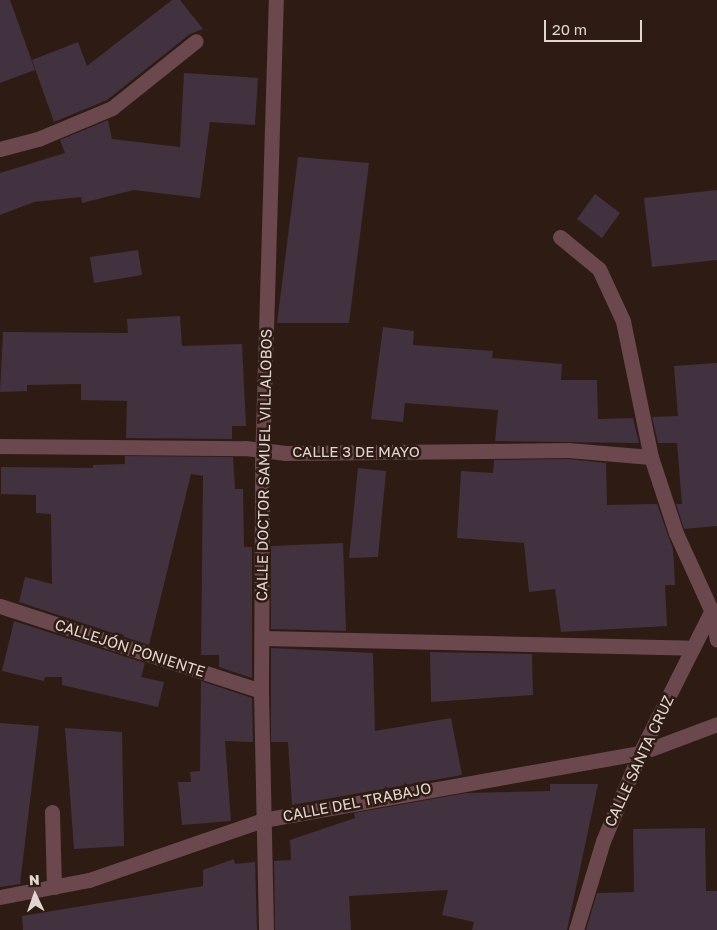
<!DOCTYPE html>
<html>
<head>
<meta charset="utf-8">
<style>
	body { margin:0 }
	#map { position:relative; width:717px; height:930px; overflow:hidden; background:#2e1c14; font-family:"Golos Text",sans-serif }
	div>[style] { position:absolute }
	.building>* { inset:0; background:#42313f }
	.minor>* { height:15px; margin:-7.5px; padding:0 7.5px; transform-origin:7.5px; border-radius:7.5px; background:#6b474e }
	span { translate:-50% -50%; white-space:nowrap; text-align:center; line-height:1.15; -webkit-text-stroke:5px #2e1c14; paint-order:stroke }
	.street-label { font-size:15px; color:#e3d6d1 }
	.north { position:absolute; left:10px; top:870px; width:50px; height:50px; -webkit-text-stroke:4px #2e1c14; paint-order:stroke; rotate:357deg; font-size:14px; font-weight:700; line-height:20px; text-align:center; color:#e3d6d1 }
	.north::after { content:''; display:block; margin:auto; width:18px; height:22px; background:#e3d6d1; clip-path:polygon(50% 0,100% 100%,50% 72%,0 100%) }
	.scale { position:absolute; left:544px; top:20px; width:98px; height:22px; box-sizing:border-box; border:2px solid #e3d6d1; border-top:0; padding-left:6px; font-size:15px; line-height:18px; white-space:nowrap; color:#e3d6d1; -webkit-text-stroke:4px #2e1c14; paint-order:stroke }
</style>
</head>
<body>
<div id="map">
	<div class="building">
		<i style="clip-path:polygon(0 0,10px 0,35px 70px,0 83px)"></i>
		<i style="clip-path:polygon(172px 0,180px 0,203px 29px,190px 34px,107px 100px,54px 122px,32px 60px,78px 42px,87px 66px)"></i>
		<i style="clip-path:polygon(184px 73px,258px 78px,255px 125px,210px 122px,200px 198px,134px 190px,82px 203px,81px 197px,34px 202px,0 215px,0 173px,65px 153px,60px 140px,108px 120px,112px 139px,180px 147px)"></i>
		<i style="clip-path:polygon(298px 157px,369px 163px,349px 323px,277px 323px)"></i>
		<i style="clip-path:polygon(717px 190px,717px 260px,652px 267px,644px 198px)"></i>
		<i style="clip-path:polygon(595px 194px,620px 213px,602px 238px,577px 219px)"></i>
		<i style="clip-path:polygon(138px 250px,142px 275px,94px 283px,90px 257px)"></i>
		<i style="clip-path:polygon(180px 316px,182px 346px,242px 344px,246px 426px,232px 426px,232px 439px,126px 438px,127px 401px,81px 400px,81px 384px,27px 385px,27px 391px,0 392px,3px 332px,128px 333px,127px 319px)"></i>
		<i style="clip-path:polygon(383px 327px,414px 331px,413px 345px,493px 351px,492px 358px,562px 364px,561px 380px,597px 380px,598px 419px,633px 418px,639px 443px,495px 441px,498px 410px,405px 403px,403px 422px,371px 419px)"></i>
		<i style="clip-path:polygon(717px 363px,717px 526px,684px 529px,676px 504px,682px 504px,677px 443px,658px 443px,652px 417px,678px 416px,674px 366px)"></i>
		<i style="clip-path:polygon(125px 456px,233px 457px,235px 489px,243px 489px,244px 547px,252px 547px,252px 678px,219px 667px,219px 655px,201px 655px,203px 476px,191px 474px,149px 645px,19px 602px,25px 577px,52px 584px,51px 514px,36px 513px,36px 495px,1px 494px,1px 467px,93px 468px,93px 465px,125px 464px)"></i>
		<i style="clip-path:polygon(568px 459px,606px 463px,607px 505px,657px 504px,673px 549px,675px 585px,665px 585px,667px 626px,561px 632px,555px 589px,529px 592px,524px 543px,457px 538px,461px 471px,493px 473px,494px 460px)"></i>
		<i style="clip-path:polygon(358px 468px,386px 471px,378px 557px,349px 558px)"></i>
		<i style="clip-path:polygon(343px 543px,346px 631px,271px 629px,271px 546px)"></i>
		<i style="clip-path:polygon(14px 621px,145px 663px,141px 677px,164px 682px,158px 707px,62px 685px,62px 677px,45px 677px,44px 681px,2px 671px)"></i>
		<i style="clip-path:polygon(271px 648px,373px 653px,375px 731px,451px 718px,462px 775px,292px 805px,288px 742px,271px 742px)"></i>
		<i style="clip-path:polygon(430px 652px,532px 654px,533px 695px,431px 702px)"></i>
		<i style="clip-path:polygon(201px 681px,252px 698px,253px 742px,225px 741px,231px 821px,182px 825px,178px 782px,191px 782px,190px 772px,200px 771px)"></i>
		<i style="clip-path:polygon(0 723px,39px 726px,20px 884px,0 887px)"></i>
		<i style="clip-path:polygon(65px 728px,122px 732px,124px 846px,74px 849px)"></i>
		<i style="clip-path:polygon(550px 784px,598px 784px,567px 930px,472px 930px,474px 922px,442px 915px,448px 890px,349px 896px,351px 930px,275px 930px,274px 861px,291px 860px,290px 840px,355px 818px,354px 813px,466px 793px,550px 791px)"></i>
		<i style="clip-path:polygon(705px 828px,706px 891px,717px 891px,717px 930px,586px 930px,597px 893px,634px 892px,633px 829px)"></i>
		<i style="clip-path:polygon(234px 859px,235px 864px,255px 862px,257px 930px,23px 930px,22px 916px,203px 886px,203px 870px)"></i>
	</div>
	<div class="minor">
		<i style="left:0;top:149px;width:39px;rotate:-15deg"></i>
		<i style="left:38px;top:139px;width:80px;rotate:-22.7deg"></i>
		<i style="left:112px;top:108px;width:107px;rotate:-38.6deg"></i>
		<i style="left:560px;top:237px;width:50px;rotate:39.4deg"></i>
		<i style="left:599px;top:269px;width:57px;rotate:65.2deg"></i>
		<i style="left:623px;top:321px;width:139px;rotate:78.4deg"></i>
		<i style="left:651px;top:457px;width:80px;rotate:71.8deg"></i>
		<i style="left:676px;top:533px;width:87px;rotate:65.5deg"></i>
		<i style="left:712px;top:612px;width:28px;rotate:80deg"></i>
		<i style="left:0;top:446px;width:245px;rotate:0.5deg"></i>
		<i style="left:245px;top:448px;width:39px;rotate:7deg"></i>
		<i style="left:284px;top:453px;width:284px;rotate:-0.6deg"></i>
		<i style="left:568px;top:450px;width:83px;rotate:4.8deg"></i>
		<i style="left:0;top:606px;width:274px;rotate:18deg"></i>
		<i style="left:263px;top:638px;width:430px;rotate:1.3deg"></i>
		<i style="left:52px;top:812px;width:75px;rotate:88.5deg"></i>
		<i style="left:0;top:897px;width:91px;rotate:-10.8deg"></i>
		<i style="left:89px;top:880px;width:184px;rotate:-19deg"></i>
		<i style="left:263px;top:820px;width:383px;rotate:-10.1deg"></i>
		<i style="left:640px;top:753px;width:82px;rotate:-20.6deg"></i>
		<i style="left:266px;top:930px;width:239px;rotate:-91.2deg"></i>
		<i style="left:261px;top:691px;width:226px;rotate:-89.7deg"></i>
		<i style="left:262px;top:465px;width:465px;rotate:-88.3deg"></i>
		<i style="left:576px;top:930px;width:93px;rotate:-73.1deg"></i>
		<i style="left:603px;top:841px;width:95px;rotate:-67.2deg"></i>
		<i style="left:640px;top:753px;width:160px;rotate:-63.3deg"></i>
	</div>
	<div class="street-label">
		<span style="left:356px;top:452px">CALLE 3 DE MAYO</span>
		<span style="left:264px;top:465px;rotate:-89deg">CALLE DOCTOR SAMUEL VILLALOBOS</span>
		<span style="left:130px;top:648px;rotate:18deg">CALLEJÓN PONIENTE</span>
		<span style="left:639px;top:761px;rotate:-65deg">CALLE SANTA CRUZ</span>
		<span style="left:357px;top:802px;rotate:-11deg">CALLE DEL TRABAJO</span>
	</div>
	<div class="north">N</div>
	<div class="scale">20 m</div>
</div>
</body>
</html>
